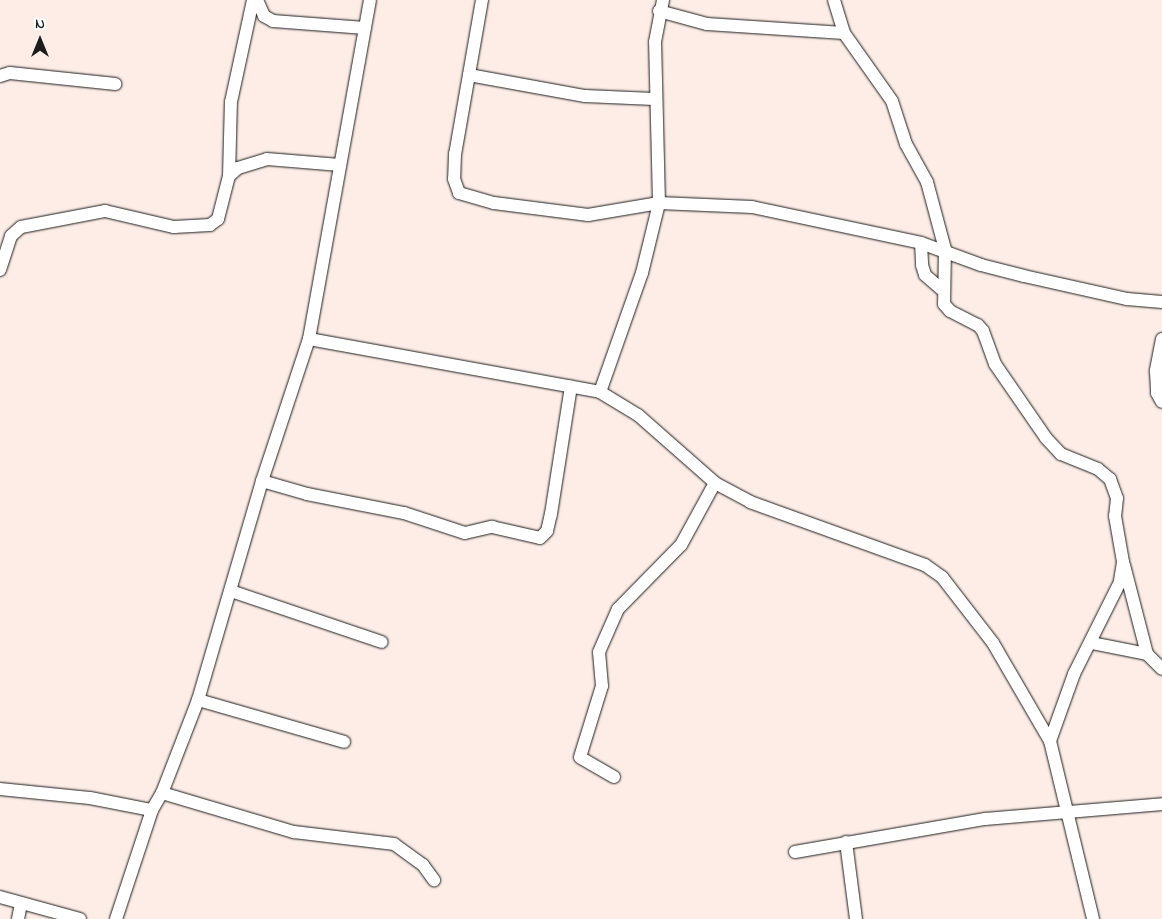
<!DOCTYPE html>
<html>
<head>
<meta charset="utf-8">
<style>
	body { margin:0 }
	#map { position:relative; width:1162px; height:919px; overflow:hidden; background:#fdede6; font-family:"Indie Flower",sans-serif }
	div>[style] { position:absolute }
	.roads { filter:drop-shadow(0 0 1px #1c1c1c) drop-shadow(0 0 1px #1c1c1c) }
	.street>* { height:12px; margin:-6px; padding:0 6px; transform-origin:6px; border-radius:6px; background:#fff }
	span { translate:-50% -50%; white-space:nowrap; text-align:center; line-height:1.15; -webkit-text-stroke:4px #fff; paint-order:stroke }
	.north { position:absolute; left:15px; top:15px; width:50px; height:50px; -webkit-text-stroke:4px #fff; paint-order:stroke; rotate:0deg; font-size:14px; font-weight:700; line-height:20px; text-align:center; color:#1c1c1c }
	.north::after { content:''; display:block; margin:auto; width:18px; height:22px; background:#1c1c1c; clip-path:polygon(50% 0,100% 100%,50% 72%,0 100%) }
</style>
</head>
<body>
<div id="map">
	<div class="roads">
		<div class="street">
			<i style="left:257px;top:0;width:17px;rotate:66deg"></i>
			<i style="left:264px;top:16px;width:10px;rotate:29deg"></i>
			<i style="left:273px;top:21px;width:92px;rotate:4.4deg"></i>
			<i style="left:482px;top:0;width:156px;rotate:99.9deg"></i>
			<i style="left:455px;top:154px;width:25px;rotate:92deg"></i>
			<i style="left:454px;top:179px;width:15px;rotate:70deg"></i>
			<i style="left:459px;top:193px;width:36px;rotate:16deg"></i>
			<i style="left:494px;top:203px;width:95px;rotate:7.3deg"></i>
			<i style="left:588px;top:215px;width:72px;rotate:-9.6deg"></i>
			<i style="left:659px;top:203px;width:93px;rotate:2.5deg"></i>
			<i style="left:752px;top:207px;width:173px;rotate:12deg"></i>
			<i style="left:921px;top:243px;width:64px;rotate:20.1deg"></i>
			<i style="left:981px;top:265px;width:44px;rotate:14.3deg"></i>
			<i style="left:1024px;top:276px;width:106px;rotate:12.6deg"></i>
			<i style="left:1127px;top:299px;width:35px;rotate:5deg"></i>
			<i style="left:834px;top:0;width:34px;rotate:73deg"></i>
			<i style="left:844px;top:33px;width:83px;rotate:54.8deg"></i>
			<i style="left:892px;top:101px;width:45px;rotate:72deg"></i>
			<i style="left:906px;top:144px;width:43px;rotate:61.1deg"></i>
			<i style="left:927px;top:182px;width:69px;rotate:75deg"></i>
			<i style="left:945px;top:249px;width:55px;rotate:91deg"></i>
			<i style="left:944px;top:304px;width:9px;rotate:49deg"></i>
			<i style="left:950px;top:311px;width:31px;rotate:27deg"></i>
			<i style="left:978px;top:325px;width:8px;rotate:50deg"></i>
			<i style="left:983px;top:331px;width:35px;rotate:70deg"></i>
			<i style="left:995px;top:364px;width:90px;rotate:55.4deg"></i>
			<i style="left:1046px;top:438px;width:22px;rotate:47deg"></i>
			<i style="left:1061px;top:454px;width:40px;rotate:22deg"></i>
			<i style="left:1098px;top:469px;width:16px;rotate:40deg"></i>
			<i style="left:1110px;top:479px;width:20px;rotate:70deg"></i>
			<i style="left:1117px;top:498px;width:18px;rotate:96deg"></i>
			<i style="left:1115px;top:516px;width:47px;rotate:80.1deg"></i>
			<i style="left:1123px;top:562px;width:20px;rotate:99deg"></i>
			<i style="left:1120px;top:582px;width:103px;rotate:116.6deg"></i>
			<i style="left:1074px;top:674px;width:71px;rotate:109.7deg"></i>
			<i style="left:659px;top:11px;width:50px;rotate:15.2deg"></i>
			<i style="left:707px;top:24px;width:137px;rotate:3.8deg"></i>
			<i style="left:469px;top:75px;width:118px;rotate:10.3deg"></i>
			<i style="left:585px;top:96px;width:69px;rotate:2.5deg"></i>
			<i style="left:0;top:76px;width:10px;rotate:-17deg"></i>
			<i style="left:10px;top:73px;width:106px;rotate:6deg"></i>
			<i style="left:229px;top:176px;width:74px;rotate:-88.5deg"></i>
			<i style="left:231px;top:102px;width:104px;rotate:-77.8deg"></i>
			<i style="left:921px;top:243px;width:22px;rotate:87deg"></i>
			<i style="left:922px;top:265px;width:10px;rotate:73deg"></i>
			<i style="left:925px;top:275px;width:23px;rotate:41deg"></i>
			<i style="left:0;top:270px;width:36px;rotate:-72deg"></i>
			<i style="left:11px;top:236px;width:13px;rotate:-42deg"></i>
			<i style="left:21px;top:227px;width:86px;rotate:-10.8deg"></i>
			<i style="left:105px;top:211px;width:71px;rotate:13.1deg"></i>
			<i style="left:174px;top:227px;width:36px;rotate:-3deg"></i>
			<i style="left:210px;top:225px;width:10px;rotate:-37deg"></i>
			<i style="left:218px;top:219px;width:44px;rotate:-75.7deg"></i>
			<i style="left:229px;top:176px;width:12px;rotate:-42deg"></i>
			<i style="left:238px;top:168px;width:30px;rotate:-17deg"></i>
			<i style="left:267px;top:159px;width:73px;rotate:4.7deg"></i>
			<i style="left:309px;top:339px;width:296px;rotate:10.3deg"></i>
			<i style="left:600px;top:392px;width:44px;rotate:31.2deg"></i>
			<i style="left:638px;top:415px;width:103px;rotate:41.4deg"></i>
			<i style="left:715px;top:483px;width:40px;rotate:28deg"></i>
			<i style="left:750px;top:502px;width:186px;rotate:19.8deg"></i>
			<i style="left:925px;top:565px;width:21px;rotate:35deg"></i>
			<i style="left:942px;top:577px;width:83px;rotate:52.3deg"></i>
			<i style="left:993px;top:643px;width:113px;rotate:59.8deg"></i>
			<i style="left:1050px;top:741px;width:183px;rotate:76.4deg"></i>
			<i style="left:1162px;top:339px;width:33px;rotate:101deg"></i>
			<i style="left:1156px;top:371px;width:22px;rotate:87deg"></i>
			<i style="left:1157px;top:393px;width:10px;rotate:61deg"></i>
			<i style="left:600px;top:392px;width:126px;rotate:-70.6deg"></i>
			<i style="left:642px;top:273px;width:72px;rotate:-76.3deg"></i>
			<i style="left:659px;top:203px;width:161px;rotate:-91.4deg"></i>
			<i style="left:655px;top:42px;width:43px;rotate:-79.2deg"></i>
			<i style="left:262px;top:481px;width:47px;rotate:16.1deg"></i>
			<i style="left:307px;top:494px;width:99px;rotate:11.1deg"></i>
			<i style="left:404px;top:513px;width:64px;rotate:18.2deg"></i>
			<i style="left:465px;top:533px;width:28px;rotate:-13deg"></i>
			<i style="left:492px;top:527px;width:49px;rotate:12.9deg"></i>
			<i style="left:540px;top:538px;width:10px;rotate:-45deg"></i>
			<i style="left:547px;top:531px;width:17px;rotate:-77deg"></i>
			<i style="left:551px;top:514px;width:129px;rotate:-81.1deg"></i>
			<i style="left:1124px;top:565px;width:92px;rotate:75.5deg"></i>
			<i style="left:1147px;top:654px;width:21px;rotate:45deg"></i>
			<i style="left:231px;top:591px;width:159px;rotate:18.7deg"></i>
			<i style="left:1092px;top:643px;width:56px;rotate:11.3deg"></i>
			<i style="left:198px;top:700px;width:152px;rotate:16deg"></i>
			<i style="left:614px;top:777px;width:39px;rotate:-150deg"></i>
			<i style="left:580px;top:757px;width:74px;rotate:-72.8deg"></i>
			<i style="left:602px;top:686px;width:34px;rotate:-95deg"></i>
			<i style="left:599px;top:652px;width:47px;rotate:-66.2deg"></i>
			<i style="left:618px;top:609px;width:90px;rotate:-45.5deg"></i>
			<i style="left:681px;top:545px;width:71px;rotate:-61.3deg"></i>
			<i style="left:0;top:789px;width:90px;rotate:5.7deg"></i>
			<i style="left:90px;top:798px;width:63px;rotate:11deg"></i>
			<i style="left:162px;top:793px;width:138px;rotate:16.5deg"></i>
			<i style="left:294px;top:832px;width:101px;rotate:6.8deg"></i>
			<i style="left:394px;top:844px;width:36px;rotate:36deg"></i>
			<i style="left:423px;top:865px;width:19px;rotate:54deg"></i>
			<i style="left:846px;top:842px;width:78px;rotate:82.6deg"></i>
			<i style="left:795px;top:852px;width:193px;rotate:-9.9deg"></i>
			<i style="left:985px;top:819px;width:178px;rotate:-4.8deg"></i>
			<i style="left:0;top:897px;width:83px;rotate:15.4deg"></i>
			<i style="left:18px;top:919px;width:16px;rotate:-79deg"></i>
			<i style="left:116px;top:919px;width:115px;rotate:-71.7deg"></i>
			<i style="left:152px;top:810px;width:20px;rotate:-60deg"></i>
			<i style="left:162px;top:793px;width:100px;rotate:-68.8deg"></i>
			<i style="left:198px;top:700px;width:228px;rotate:-73.7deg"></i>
			<i style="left:262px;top:481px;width:150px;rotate:-71.7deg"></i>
			<i style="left:309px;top:339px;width:344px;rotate:-79.8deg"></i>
		</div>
	</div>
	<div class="north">N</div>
</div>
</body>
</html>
